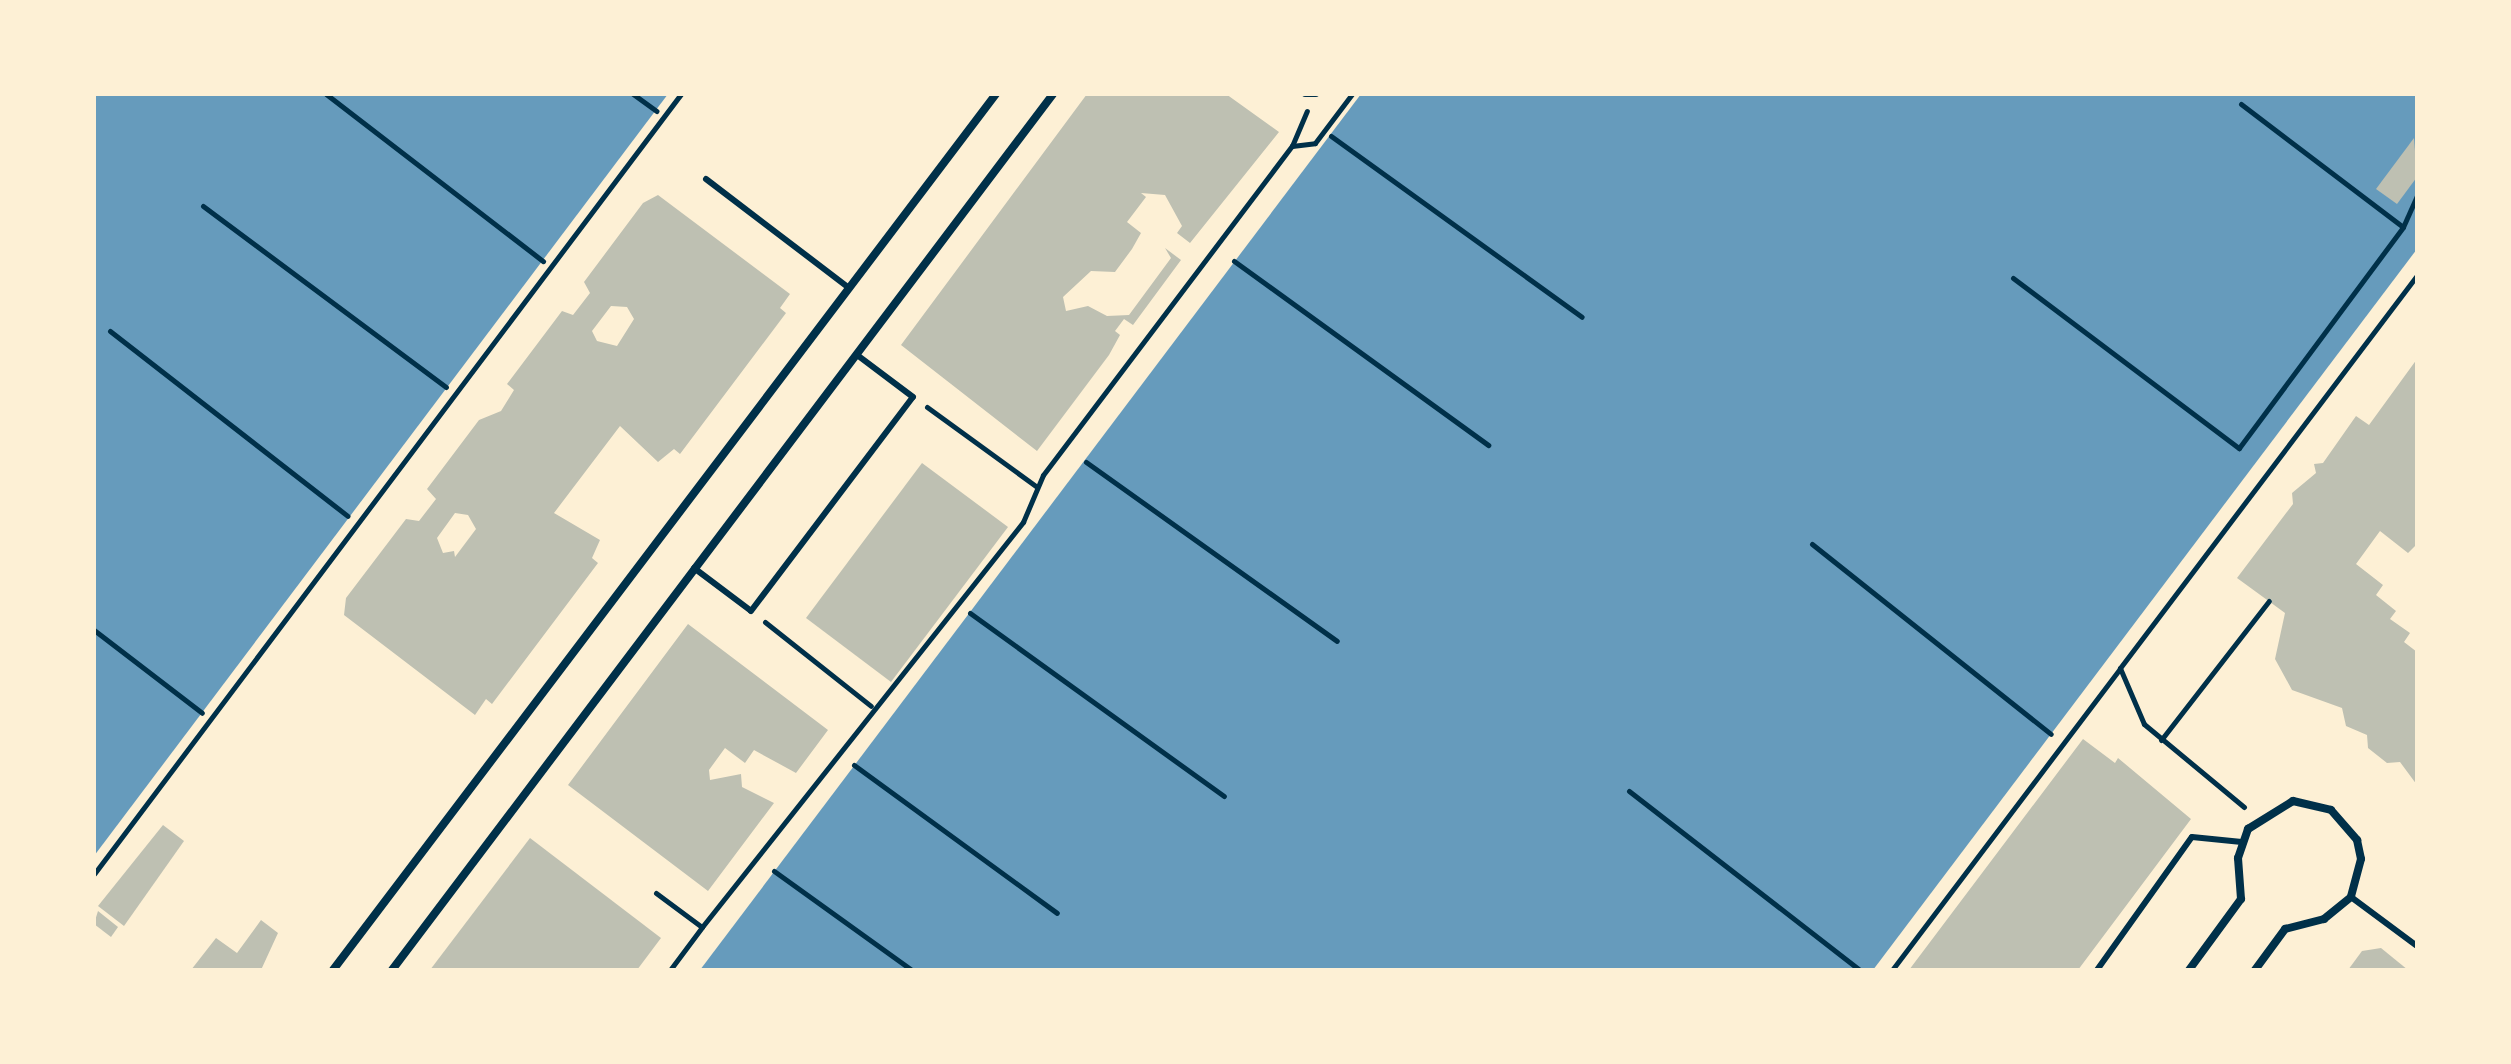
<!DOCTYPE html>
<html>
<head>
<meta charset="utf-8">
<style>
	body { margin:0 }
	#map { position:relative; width:2511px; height:1064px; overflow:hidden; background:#fdf0d5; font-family:Lato,sans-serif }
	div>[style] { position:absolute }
	.water>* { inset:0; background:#669bbc }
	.building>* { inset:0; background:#bec0b2 }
	.path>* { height:5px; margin:-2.5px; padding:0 2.5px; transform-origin:2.5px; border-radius:2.5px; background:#003049 }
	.service>* { height:6px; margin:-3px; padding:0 3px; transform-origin:3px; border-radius:3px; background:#003049 }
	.minor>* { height:8px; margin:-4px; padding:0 4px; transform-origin:4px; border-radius:4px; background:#003049 }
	span { translate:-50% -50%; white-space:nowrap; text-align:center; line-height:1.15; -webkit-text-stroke:6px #fdf0d5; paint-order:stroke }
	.frame { position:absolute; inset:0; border:96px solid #fdf0d5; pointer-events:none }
</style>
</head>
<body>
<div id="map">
	<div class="water">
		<i style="clip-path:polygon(94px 94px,668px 94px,94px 856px)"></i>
		<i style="clip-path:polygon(1361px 94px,2417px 94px,2417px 249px,1873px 970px,700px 970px)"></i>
	</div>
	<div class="building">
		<i style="clip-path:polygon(1087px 94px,1226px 94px,1279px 132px,1190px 243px,1177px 233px,1182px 226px,1165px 195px,1141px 193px,1146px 197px,1127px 222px,1141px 233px,1132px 249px,1115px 272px,1091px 271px,1063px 297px,1066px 311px,1088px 306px,1107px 316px,1129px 315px,1171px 258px,1165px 248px,1181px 260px,1133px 325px,1124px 319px,1115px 331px,1120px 335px,1109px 355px,1037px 451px,901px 345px)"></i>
		<i style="clip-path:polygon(2414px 138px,2417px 177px,2397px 204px,2376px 189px)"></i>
		<i style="clip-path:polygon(evenodd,658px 195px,790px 294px,780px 308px,786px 313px,680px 454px,674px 449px,658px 462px,620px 426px,554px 513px,600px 540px,592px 558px,598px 563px,492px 704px,486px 699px,475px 715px,344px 615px,346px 598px,406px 519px,419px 521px,436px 499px,427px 489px,479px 420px,501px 411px,514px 390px,507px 384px,562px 311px,573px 315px,590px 293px,584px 282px,643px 203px,658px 195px,611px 306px,627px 307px,634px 319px,617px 346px,597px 341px,592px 331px,611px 306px,658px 195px,455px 513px,468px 515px,476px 529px,455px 557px,454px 551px,443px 553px,437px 538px,455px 513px)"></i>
		<i style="clip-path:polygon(2417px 359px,2417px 544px,2408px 553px,2380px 531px,2356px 564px,2383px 585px,2376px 595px,2396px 611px,2390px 619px,2410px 633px,2404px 642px,2417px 652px,2417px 785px,2400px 762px,2387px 763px,2368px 748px,2367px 735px,2346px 726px,2342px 708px,2292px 690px,2275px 659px,2285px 613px,2237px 578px,2293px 504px,2292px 493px,2316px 473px,2314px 464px,2323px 463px,2356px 416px,2369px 425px)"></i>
		<i style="clip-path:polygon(922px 463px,1008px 527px,891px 682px,806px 618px)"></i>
		<i style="clip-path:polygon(688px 624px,828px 730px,796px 773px,754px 750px,745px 763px,725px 748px,709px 770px,710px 780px,741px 774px,742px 787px,774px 803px,708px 891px,568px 785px)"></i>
		<i style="clip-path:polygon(2083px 739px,2115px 763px,2118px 758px,2191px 819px,2078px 970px,1909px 970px)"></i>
		<i style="clip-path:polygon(163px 825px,184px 841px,124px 926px,98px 906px)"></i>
		<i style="clip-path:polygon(530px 838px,661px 938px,637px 970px,430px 970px)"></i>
		<i style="clip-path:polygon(98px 911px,118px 927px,111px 937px,94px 924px)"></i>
		<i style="clip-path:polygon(261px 920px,278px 933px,261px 970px,191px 970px,216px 938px,237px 953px)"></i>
		<i style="clip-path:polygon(2381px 948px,2408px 970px,2348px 970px,2362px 951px)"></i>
	</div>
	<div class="path">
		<i style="left:326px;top:94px;width:274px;rotate:37.6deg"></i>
		<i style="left:633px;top:94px;width:29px;rotate:36deg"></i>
		<i style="left:2241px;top:104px;width:203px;rotate:37.2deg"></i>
		<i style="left:1331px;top:136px;width:309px;rotate:35.8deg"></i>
		<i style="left:1292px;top:146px;width:23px;rotate:-7deg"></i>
		<i style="left:1315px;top:143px;width:61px;rotate:-52.9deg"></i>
		<i style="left:203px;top:206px;width:303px;rotate:36.7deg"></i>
		<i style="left:1234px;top:261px;width:314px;rotate:35.9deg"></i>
		<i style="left:2013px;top:278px;width:283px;rotate:37deg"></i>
		<i style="left:2239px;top:448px;width:275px;rotate:-53.4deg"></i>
		<i style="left:2403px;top:227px;width:34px;rotate:-66deg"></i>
		<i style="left:110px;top:331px;width:301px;rotate:37.9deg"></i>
		<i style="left:927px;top:407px;width:136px;rotate:36deg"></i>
		<i style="left:1086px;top:462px;width:308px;rotate:35.5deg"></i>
		<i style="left:1812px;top:544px;width:305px;rotate:38.5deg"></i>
		<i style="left:970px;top:613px;width:313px;rotate:35.8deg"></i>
		<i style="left:765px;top:622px;width:135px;rotate:38.4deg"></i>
		<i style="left:94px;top:630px;width:136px;rotate:37.5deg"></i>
		<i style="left:2161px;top:740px;width:176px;rotate:-52.2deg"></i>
		<i style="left:854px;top:765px;width:251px;rotate:36.1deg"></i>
		<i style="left:1629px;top:791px;width:292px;rotate:37.8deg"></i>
		<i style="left:2244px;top:807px;width:130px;rotate:-140.3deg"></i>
		<i style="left:2144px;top:724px;width:61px;rotate:-113.2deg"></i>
		<i style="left:2120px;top:668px;width:493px;rotate:-52.9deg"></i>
		<i style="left:774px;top:871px;width:170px;rotate:35.7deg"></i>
		<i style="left:94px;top:874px;width:976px;rotate:-53.04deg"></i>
		<i style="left:656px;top:893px;width:57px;rotate:36.5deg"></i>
		<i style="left:702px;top:927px;width:517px;rotate:-51.6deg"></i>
		<i style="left:1023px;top:522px;width:51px;rotate:-66.9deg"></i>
		<i style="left:1043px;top:475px;width:413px;rotate:-52.9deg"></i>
		<i style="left:1292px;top:146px;width:38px;rotate:-67deg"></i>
		<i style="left:670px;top:970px;width:54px;rotate:-53.3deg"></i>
		<i style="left:1892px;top:970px;width:378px;rotate:-52.9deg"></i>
	</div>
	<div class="service">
		<i style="left:1305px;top:94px;width:11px"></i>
		<i style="left:706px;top:179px;width:180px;rotate:37.3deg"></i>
		<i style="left:694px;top:568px;width:71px;rotate:37deg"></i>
		<i style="left:751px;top:611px;width:268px;rotate:-52.9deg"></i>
		<i style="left:913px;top:397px;width:71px;rotate:-143deg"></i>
		<i style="left:2351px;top:897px;width:82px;rotate:36.6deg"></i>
		<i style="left:2097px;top:970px;width:163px;rotate:-54.5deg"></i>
		<i style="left:2192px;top:837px;width:50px;rotate:5.7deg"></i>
	</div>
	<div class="minor">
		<i style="left:333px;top:970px;width:1099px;rotate:-52.88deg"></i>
		<i style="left:392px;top:970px;width:1097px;rotate:-52.96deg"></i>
		<i style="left:2189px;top:970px;width:88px;rotate:-53.8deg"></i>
		<i style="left:2241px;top:899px;width:41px;rotate:-94.2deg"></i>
		<i style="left:2238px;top:858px;width:31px;rotate:-71deg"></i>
		<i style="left:2248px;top:829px;width:53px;rotate:-31.9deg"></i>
		<i style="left:2293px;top:801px;width:39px;rotate:13deg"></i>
		<i style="left:2331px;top:810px;width:40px;rotate:49deg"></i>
		<i style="left:2357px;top:840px;width:19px;rotate:78deg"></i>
		<i style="left:2361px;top:859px;width:39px;rotate:105deg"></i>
		<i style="left:2351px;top:897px;width:35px;rotate:141deg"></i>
		<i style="left:2324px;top:919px;width:40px;rotate:165.6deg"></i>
		<i style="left:2285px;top:929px;width:51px;rotate:126.2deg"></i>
	</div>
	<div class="frame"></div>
</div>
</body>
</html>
